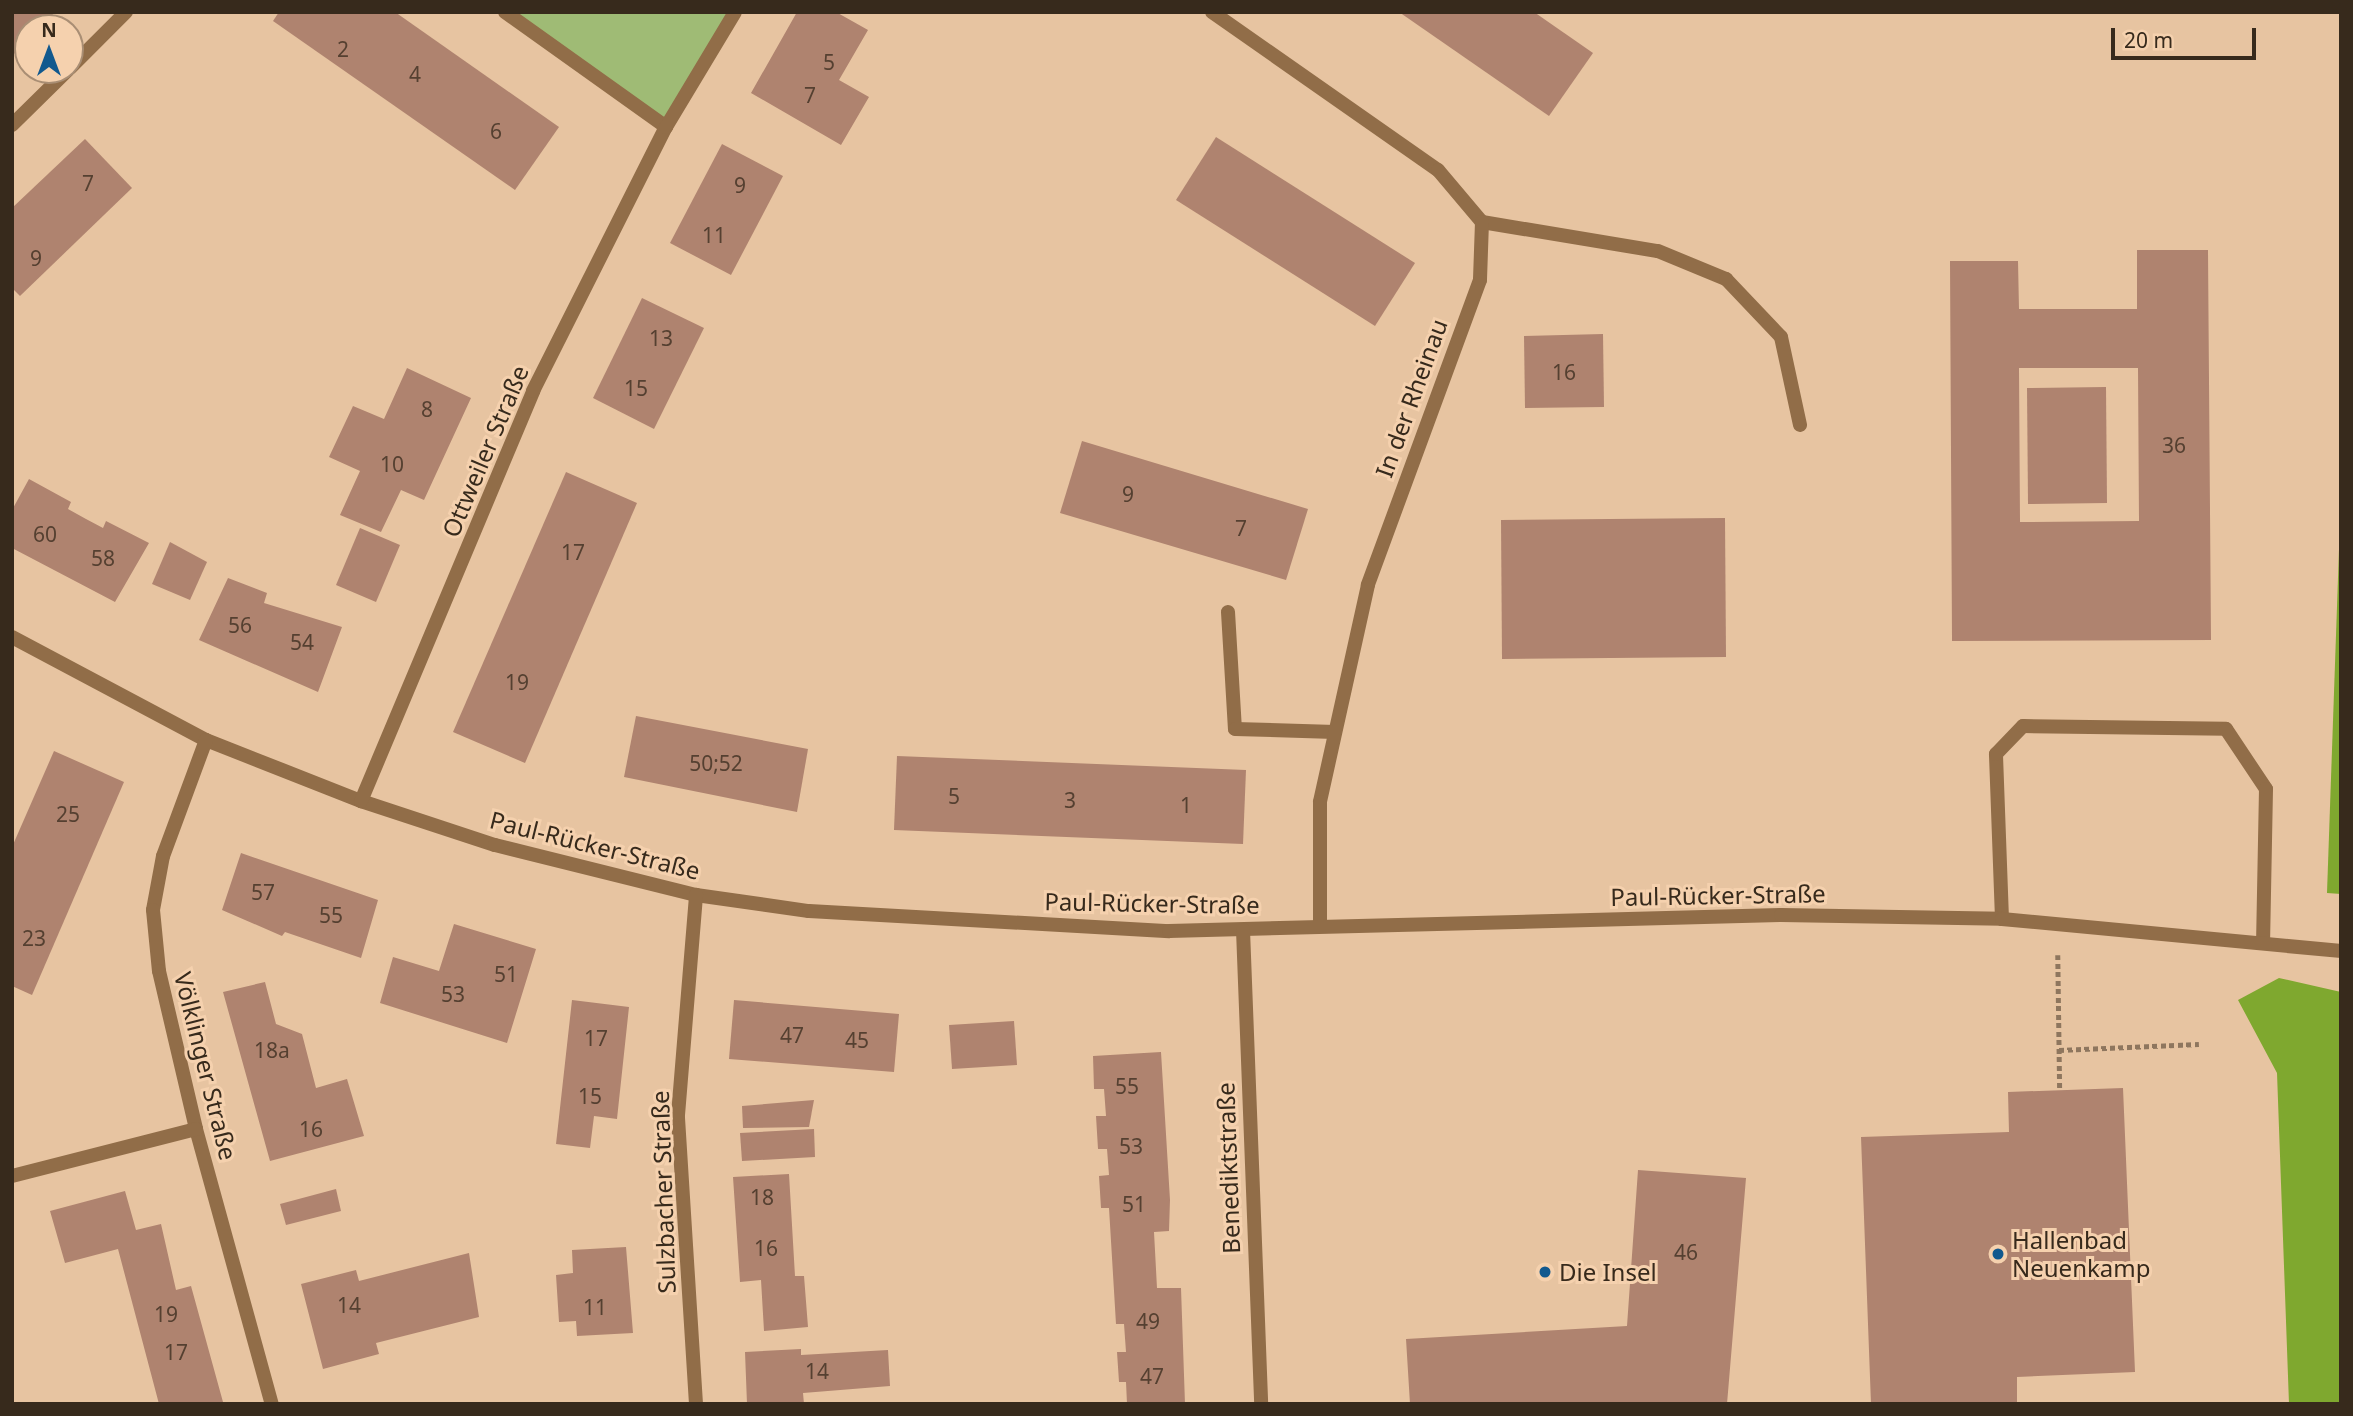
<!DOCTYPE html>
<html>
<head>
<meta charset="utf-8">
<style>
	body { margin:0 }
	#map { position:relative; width:2353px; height:1416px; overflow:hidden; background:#e7c4a1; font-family:"Noto Sans",sans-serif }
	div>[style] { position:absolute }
	.green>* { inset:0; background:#9fbb75 }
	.forest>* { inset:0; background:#7fa82f }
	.building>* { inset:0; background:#af836f }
	.path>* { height:4.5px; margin-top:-2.25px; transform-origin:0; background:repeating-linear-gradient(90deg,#8e765e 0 5px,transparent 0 8.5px) }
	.lane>* { height:14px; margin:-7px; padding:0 7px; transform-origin:7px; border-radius:7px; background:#916d48 }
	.street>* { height:14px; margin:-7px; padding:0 7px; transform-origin:7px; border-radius:7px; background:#916d48 }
	.dots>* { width:19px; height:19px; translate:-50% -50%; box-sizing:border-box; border:4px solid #f5d1ae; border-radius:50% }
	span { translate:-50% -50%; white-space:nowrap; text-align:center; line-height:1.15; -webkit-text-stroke:6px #f5d1ae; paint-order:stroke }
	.number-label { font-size:21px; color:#554031 }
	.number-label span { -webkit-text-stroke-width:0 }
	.street-label { font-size:24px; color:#372a1c }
	.poi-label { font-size:24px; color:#372a1c }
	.left { translate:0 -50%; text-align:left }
	.frame { position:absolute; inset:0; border:14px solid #372a1c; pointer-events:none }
	.north { position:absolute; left:14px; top:14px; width:70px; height:70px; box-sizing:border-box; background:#f5d1ae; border:2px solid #a98e74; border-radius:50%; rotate:0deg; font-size:19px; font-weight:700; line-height:28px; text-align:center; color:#372a1c }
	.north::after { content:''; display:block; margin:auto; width:24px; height:32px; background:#12598e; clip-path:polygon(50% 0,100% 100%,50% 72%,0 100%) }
	.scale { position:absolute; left:2111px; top:28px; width:145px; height:32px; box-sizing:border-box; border:4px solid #372a1c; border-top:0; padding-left:9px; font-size:21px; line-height:24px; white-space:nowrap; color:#372a1c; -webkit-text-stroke:5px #f5d1ae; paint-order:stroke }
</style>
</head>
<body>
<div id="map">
	<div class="green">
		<i style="clip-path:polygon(505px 12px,735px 12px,666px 127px)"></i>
	</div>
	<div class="forest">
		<i style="clip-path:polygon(2341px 492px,2341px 894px,2327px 893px)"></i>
		<i style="clip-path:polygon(2279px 978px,2341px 992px,2341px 1404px,2289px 1404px,2277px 1073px,2238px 1000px)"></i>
	</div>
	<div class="building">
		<i style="clip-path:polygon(12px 12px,55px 12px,40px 28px,28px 28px,28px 40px,12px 56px)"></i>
		<i style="clip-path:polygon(279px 12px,395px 12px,559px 127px,515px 190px,273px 21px)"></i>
		<i style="clip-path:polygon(797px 12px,836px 12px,868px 30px,839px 80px,869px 97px,841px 145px,751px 93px)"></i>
		<i style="clip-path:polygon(1399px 12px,1534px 12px,1593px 53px,1549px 116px)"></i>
		<i style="clip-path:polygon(1216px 137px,1415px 263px,1375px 326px,1176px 200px)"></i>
		<i style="clip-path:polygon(85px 139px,132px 188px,20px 296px,12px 288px,12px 208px)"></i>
		<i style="clip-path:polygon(722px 144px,783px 176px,731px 275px,670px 243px)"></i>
		<i style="clip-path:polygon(evenodd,2137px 250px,2208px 250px,2211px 640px,1952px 641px,1950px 261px,2018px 261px,2019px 309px,2137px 309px,2137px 250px,2019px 368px,2138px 368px,2139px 521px,2020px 522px,2019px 368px)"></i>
		<i style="clip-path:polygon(642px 298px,704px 328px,654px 429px,593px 398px)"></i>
		<i style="clip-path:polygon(1603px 334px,1604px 407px,1525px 408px,1524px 336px)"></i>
		<i style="clip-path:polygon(407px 368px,471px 398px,424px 500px,401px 490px,381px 532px,340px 515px,360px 471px,329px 457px,353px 406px,384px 419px)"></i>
		<i style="clip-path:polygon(2106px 387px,2107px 503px,2028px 504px,2027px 388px)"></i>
		<i style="clip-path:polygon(1082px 441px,1308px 509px,1286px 580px,1060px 513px)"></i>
		<i style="clip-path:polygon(566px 472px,637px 503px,525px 763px,453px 732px)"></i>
		<i style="clip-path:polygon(29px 479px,71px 502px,68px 509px,86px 519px,103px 528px,106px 521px,149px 543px,115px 602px,12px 548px,12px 510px)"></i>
		<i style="clip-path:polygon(1725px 518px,1726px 657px,1502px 659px,1501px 520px)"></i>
		<i style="clip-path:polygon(360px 528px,400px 545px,376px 602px,336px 585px)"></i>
		<i style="clip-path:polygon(170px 542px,207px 562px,190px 600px,152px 584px)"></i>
		<i style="clip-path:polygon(228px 578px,267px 593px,264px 603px,342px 627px,318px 692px,199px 640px)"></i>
		<i style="clip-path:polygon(636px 716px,808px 749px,797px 812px,624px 777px)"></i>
		<i style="clip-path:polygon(54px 751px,124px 782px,32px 995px,12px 986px,12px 847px)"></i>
		<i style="clip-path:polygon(897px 756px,1246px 770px,1243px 844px,894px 830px)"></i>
		<i style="clip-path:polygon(241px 853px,378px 900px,361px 958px,285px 932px,282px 936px,222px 910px)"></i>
		<i style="clip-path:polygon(454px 924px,536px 949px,507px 1043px,380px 1003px,393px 957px,439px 971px)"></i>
		<i style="clip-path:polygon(265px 982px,276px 1024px,302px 1034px,316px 1088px,347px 1079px,364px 1136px,270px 1161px,223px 992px)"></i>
		<i style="clip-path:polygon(572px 1000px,629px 1007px,617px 1119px,594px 1116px,590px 1148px,556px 1144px)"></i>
		<i style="clip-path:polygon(734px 1000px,899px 1014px,894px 1072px,729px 1059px)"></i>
		<i style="clip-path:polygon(1014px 1021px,1017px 1065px,952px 1069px,949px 1025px)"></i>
		<i style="clip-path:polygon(1161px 1052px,1170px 1200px,1169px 1231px,1154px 1232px,1157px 1288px,1181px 1288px,1185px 1404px,1127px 1404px,1126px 1382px,1119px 1382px,1117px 1352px,1126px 1352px,1124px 1324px,1116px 1324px,1109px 1208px,1101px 1208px,1099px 1176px,1109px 1175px,1107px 1149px,1098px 1149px,1096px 1116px,1106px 1116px,1104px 1089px,1094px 1089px,1093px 1056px)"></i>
		<i style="clip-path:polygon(2123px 1088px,2135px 1372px,2017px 1377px,2017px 1404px,1871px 1404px,1861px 1137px,2009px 1132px,2008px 1092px)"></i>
		<i style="clip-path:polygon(814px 1100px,809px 1127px,743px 1128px,742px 1106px)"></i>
		<i style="clip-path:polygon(814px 1129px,815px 1157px,742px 1161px,740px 1133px)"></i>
		<i style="clip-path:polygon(1638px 1170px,1746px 1178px,1727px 1404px,1410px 1404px,1406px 1339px,1627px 1326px)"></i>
		<i style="clip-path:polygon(789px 1174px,795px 1276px,804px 1276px,808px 1327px,764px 1331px,761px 1280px,740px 1282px,733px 1177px)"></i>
		<i style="clip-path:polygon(336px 1189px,341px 1211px,286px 1225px,280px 1204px)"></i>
		<i style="clip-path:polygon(125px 1191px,136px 1230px,161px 1224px,176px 1290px,191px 1286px,223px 1402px,159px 1404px,118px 1249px,65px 1263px,50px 1211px)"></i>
		<i style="clip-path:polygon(626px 1247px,633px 1333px,577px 1336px,576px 1321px,559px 1322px,556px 1275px,573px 1273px,572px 1250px)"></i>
		<i style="clip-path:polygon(469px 1253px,479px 1317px,376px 1343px,379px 1354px,323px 1369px,301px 1284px,356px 1270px,359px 1281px)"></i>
		<i style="clip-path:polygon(801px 1349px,801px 1355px,888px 1350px,890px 1386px,803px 1393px,804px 1404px,747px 1404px,745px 1352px)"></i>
	</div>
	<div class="path">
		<i style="left:2058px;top:955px;width:135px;rotate:89.2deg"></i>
		<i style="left:2059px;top:1050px;width:140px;rotate:-2.5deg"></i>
	</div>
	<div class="lane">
		<i style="left:1482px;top:222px;width:178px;rotate:9.4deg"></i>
		<i style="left:1658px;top:251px;width:74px;rotate:22.4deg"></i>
		<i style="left:1726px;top:279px;width:80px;rotate:46.5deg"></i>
		<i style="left:1781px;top:337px;width:90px;rotate:77.8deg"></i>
		<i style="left:1228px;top:612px;width:117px;rotate:86.6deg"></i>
		<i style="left:1235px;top:729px;width:100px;rotate:1.7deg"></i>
		<i style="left:2002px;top:919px;width:165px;rotate:-92.1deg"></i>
		<i style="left:1996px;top:754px;width:39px;rotate:-46deg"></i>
		<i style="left:2023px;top:726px;width:203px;rotate:0.8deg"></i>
		<i style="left:2226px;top:729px;width:72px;rotate:56.3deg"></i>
		<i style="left:2266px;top:789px;width:151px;rotate:91.1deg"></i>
	</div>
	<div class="street">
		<i style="left:505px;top:12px;width:198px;rotate:35.5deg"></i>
		<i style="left:1212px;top:12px;width:276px;rotate:35deg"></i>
		<i style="left:1438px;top:170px;width:68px;rotate:49.8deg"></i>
		<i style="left:1482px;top:222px;width:58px;rotate:92deg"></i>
		<i style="left:1480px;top:280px;width:325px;rotate:110.2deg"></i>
		<i style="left:1368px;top:585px;width:222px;rotate:102.5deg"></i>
		<i style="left:1320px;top:802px;width:124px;rotate:90deg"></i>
		<i style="left:70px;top:68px;width:79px;rotate:-45deg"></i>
		<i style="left:12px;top:125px;width:78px;rotate:-44.5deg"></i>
		<i style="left:12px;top:637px;width:220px;rotate:28deg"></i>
		<i style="left:206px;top:740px;width:167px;rotate:21.5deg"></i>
		<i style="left:361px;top:801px;width:141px;rotate:18.2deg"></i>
		<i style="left:495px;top:845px;width:207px;rotate:14deg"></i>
		<i style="left:696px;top:895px;width:114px;rotate:8.1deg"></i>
		<i style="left:809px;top:911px;width:361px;rotate:3.2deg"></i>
		<i style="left:1169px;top:931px;width:612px;rotate:-1.5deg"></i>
		<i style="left:1781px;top:915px;width:221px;rotate:1deg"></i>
		<i style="left:2002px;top:919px;width:341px;rotate:5.4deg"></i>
		<i style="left:206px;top:740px;width:124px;rotate:110.3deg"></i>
		<i style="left:163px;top:856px;width:55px;rotate:100.5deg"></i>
		<i style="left:153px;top:910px;width:61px;rotate:84.4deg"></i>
		<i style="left:159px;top:971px;width:162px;rotate:76.8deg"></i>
		<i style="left:196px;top:1129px;width:285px;rotate:74.6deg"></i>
		<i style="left:361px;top:801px;width:445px;rotate:-67.2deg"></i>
		<i style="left:533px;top:391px;width:296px;rotate:-63.3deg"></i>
		<i style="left:666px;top:127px;width:134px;rotate:-59deg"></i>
		<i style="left:1243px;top:930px;width:474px;rotate:87.8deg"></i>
		<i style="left:12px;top:1176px;width:190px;rotate:-14.3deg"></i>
		<i style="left:696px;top:1404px;width:290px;rotate:-93.6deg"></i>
		<i style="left:678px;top:1115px;width:221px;rotate:-85.3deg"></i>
	</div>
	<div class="dots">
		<i style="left:1998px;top:1254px;background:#12598e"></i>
		<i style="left:1545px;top:1272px;background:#12598e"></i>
	</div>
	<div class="number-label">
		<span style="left:343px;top:49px">2</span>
		<span style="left:829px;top:62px">5</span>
		<span style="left:415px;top:74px">4</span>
		<span style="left:810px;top:95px">7</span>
		<span style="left:496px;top:131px">6</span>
		<span style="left:88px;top:183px">7</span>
		<span style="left:740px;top:185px">9</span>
		<span style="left:714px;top:235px">11</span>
		<span style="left:36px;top:258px">9</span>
		<span style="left:661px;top:338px">13</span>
		<span style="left:1564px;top:372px">16</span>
		<span style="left:636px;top:388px">15</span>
		<span style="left:427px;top:409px">8</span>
		<span style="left:2174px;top:445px">36</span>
		<span style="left:392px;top:464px">10</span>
		<span style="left:1128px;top:494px">9</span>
		<span style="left:1241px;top:528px">7</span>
		<span style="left:45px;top:534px">60</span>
		<span style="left:573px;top:552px">17</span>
		<span style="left:103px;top:558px">58</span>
		<span style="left:240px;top:625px">56</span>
		<span style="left:302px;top:642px">54</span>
		<span style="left:517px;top:682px">19</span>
		<span style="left:716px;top:763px">50;52</span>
		<span style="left:954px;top:796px">5</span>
		<span style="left:1070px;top:800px">3</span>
		<span style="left:1186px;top:805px">1</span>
		<span style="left:68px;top:814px">25</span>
		<span style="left:263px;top:892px">57</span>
		<span style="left:331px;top:915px">55</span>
		<span style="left:34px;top:938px">23</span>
		<span style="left:506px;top:974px">51</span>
		<span style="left:453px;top:994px">53</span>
		<span style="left:792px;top:1035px">47</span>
		<span style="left:596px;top:1038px">17</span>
		<span style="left:857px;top:1040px">45</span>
		<span style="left:272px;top:1050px">18a</span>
		<span style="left:1127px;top:1086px">55</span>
		<span style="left:590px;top:1096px">15</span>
		<span style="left:311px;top:1129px">16</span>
		<span style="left:1131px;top:1146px">53</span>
		<span style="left:762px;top:1197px">18</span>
		<span style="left:1134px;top:1204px">51</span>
		<span style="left:766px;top:1248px">16</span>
		<span style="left:1686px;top:1252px">46</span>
		<span style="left:349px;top:1305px">14</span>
		<span style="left:595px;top:1307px">11</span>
		<span style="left:166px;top:1314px">19</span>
		<span style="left:1148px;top:1321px">49</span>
		<span style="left:176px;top:1352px">17</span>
		<span style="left:817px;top:1371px">14</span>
		<span style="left:1152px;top:1376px">47</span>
	</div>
	<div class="street-label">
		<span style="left:1411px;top:398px;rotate:-70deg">In der Rheinau</span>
		<span style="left:485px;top:451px;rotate:-67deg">Ottweiler Straße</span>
		<span style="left:595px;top:845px;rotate:14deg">Paul-Rücker-Straße</span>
		<span style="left:1718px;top:895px;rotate:-1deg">Paul-Rücker-Straße</span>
		<span style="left:1152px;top:903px;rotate:1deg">Paul-Rücker-Straße</span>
		<span style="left:206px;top:1066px;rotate:76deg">Völklinger Straße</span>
		<span style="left:1228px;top:1168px;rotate:-92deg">Benediktstraße</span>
		<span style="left:663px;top:1192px;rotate:-92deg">Sulzbacher Straße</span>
	</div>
	<div class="poi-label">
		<span class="left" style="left:2012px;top:1254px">Hallenbad<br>Neuenkamp</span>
		<span class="left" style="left:1559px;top:1272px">Die Insel</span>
	</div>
	<div class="frame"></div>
	<div class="north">N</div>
	<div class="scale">20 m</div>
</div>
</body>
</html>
